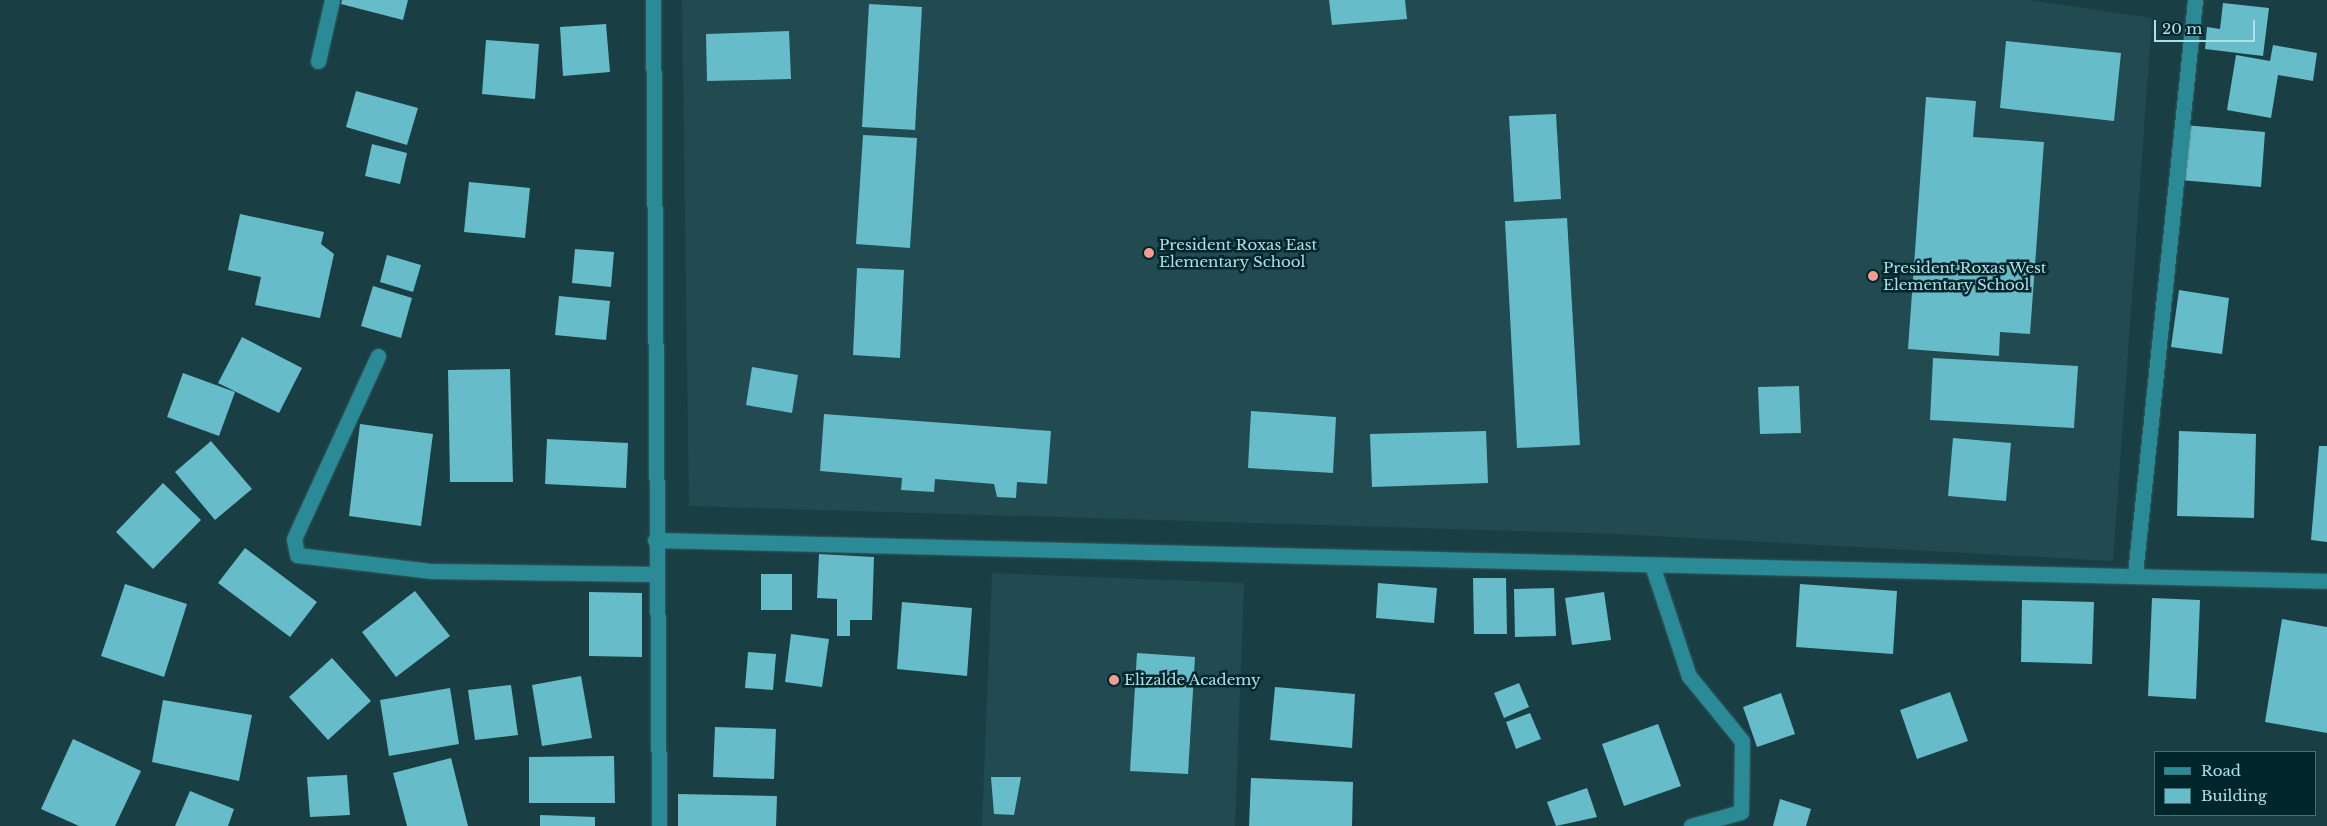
<!DOCTYPE html>
<html>
<head>
<meta charset="utf-8">
<style>
	body { margin:0 }
	#map { position:relative; width:2327px; height:826px; overflow:hidden; background:#193f44; font-family:"Libre Baskerville",serif }
	div>[style] { position:absolute }
	.built>* { inset:0; background:#214b51 }
	.building>* { inset:0; background:#66bcc8 }
	.roads { filter:drop-shadow(0 0 1px #345d63) drop-shadow(0 0 1px #345d63) }
	.street>* { height:15px; margin:-7.5px; padding:0 7.5px; transform-origin:7.5px; border-radius:7.5px; background:#2a8a96 }
	.dots>* { width:14px; height:14px; translate:-50% -50%; box-sizing:border-box; border:2px solid #00252a; border-radius:50% }
	span { translate:-50% -50%; white-space:nowrap; text-align:center; line-height:1.15; -webkit-text-stroke:5px #00252a; paint-order:stroke }
	.poi-label { font-size:15px; color:#ade1e9 }
	.left { translate:0 -50%; text-align:left }
	.legend { position:absolute; left:2154px; top:751px; width:162px; height:65px; box-sizing:border-box; background:#00252a; border:1px solid #457076; margin:0; padding:6px 9px; list-style:none; font-size:15px; color:#ade1e9 }
	.legend li { display:flex; align-items:center; gap:10px; height:25px }
	.legend b { width:25px; border:1px solid #457076 }
	.scale { position:absolute; left:2154px; top:20px; width:101px; height:22px; box-sizing:border-box; border:2px solid #ade1e9; border-top:0; padding-left:6px; font-size:15px; line-height:18px; white-space:nowrap; color:#ade1e9; -webkit-text-stroke:4px #00252a; paint-order:stroke }
</style>
</head>
<body>
<div id="map">
	<div class="built">
		<i style="clip-path:polygon(682px 0,2029px 0,2152px 18px,2113px 561px,1618px 534px,689px 506px)"></i>
		<i style="clip-path:polygon(992px 573px,1244px 583px,1235px 826px,982px 826px)"></i>
	</div>
	<div class="building">
		<i style="clip-path:polygon(342px 0,408px 0,403px 20px,341px 4px)"></i>
		<i style="clip-path:polygon(1329px 0,1405px 0,1407px 19px,1332px 25px)"></i>
		<i style="clip-path:polygon(2223px 3px,2269px 8px,2263px 56px,2205px 49px,2207px 27px,2220px 29px)"></i>
		<i style="clip-path:polygon(869px 4px,922px 7px,915px 130px,862px 127px)"></i>
		<i style="clip-path:polygon(606px 24px,610px 72px,563px 76px,560px 27px)"></i>
		<i style="clip-path:polygon(789px 31px,791px 79px,707px 81px,706px 34px)"></i>
		<i style="clip-path:polygon(486px 40px,539px 44px,535px 99px,482px 94px)"></i>
		<i style="clip-path:polygon(2006px 41px,2121px 53px,2114px 121px,2000px 108px)"></i>
		<i style="clip-path:polygon(2273px 45px,2317px 53px,2313px 81px,2278px 75px,2271px 118px,2227px 110px,2236px 55px,2270px 61px)"></i>
		<i style="clip-path:polygon(356px 91px,418px 108px,407px 145px,346px 127px)"></i>
		<i style="clip-path:polygon(1926px 97px,1976px 101px,1973px 137px,2044px 142px,2030px 334px,2000px 332px,1999px 356px,1908px 349px)"></i>
		<i style="clip-path:polygon(1556px 114px,1561px 199px,1514px 202px,1509px 116px)"></i>
		<i style="clip-path:polygon(2184px 125px,2265px 132px,2261px 187px,2180px 180px)"></i>
		<i style="clip-path:polygon(863px 135px,917px 138px,910px 248px,856px 244px)"></i>
		<i style="clip-path:polygon(372px 144px,407px 153px,400px 184px,365px 176px)"></i>
		<i style="clip-path:polygon(469px 182px,530px 188px,525px 238px,464px 232px)"></i>
		<i style="clip-path:polygon(240px 214px,324px 232px,321px 244px,334px 254px,320px 318px,255px 305px,261px 277px,228px 270px)"></i>
		<i style="clip-path:polygon(1567px 218px,1580px 445px,1517px 448px,1505px 221px)"></i>
		<i style="clip-path:polygon(575px 249px,614px 252px,611px 287px,572px 283px)"></i>
		<i style="clip-path:polygon(387px 255px,421px 265px,413px 292px,380px 282px)"></i>
		<i style="clip-path:polygon(857px 268px,904px 270px,900px 358px,853px 355px)"></i>
		<i style="clip-path:polygon(373px 286px,412px 298px,401px 338px,361px 326px)"></i>
		<i style="clip-path:polygon(2179px 290px,2229px 298px,2222px 354px,2171px 347px)"></i>
		<i style="clip-path:polygon(559px 296px,610px 301px,606px 340px,555px 335px)"></i>
		<i style="clip-path:polygon(242px 337px,302px 368px,279px 413px,218px 383px)"></i>
		<i style="clip-path:polygon(1933px 358px,2078px 366px,2074px 428px,1930px 420px)"></i>
		<i style="clip-path:polygon(752px 367px,798px 375px,792px 413px,746px 405px)"></i>
		<i style="clip-path:polygon(510px 369px,513px 482px,450px 482px,448px 370px)"></i>
		<i style="clip-path:polygon(183px 373px,235px 392px,219px 436px,167px 417px)"></i>
		<i style="clip-path:polygon(1799px 386px,1801px 433px,1760px 434px,1758px 387px)"></i>
		<i style="clip-path:polygon(1251px 411px,1336px 417px,1333px 473px,1248px 468px)"></i>
		<i style="clip-path:polygon(824px 414px,1051px 431px,1047px 484px,1017px 482px,1016px 498px,997px 497px,994px 484px,935px 479px,934px 492px,901px 490px,902px 478px,820px 471px)"></i>
		<i style="clip-path:polygon(360px 424px,433px 434px,421px 526px,349px 516px)"></i>
		<i style="clip-path:polygon(1486px 431px,1488px 483px,1372px 487px,1370px 434px)"></i>
		<i style="clip-path:polygon(2179px 431px,2256px 434px,2254px 518px,2177px 516px)"></i>
		<i style="clip-path:polygon(1953px 438px,2011px 443px,2006px 501px,1948px 496px)"></i>
		<i style="clip-path:polygon(547px 439px,628px 443px,626px 488px,545px 484px)"></i>
		<i style="clip-path:polygon(211px 441px,252px 489px,215px 520px,175px 472px)"></i>
		<i style="clip-path:polygon(2319px 446px,2327px 446px,2327px 542px,2311px 540px)"></i>
		<i style="clip-path:polygon(163px 483px,201px 520px,153px 569px,116px 532px)"></i>
		<i style="clip-path:polygon(245px 548px,317px 602px,290px 637px,218px 583px)"></i>
		<i style="clip-path:polygon(819px 554px,874px 557px,872px 620px,850px 620px,850px 636px,837px 636px,837px 599px,817px 598px)"></i>
		<i style="clip-path:polygon(761px 574px,792px 574px,792px 610px,761px 610px)"></i>
		<i style="clip-path:polygon(1473px 578px,1506px 578px,1507px 634px,1474px 634px)"></i>
		<i style="clip-path:polygon(1378px 583px,1437px 588px,1434px 623px,1376px 618px)"></i>
		<i style="clip-path:polygon(125px 584px,187px 604px,164px 677px,101px 656px)"></i>
		<i style="clip-path:polygon(1800px 584px,1897px 591px,1893px 654px,1796px 647px)"></i>
		<i style="clip-path:polygon(1554px 588px,1556px 636px,1515px 637px,1514px 589px)"></i>
		<i style="clip-path:polygon(415px 591px,450px 636px,396px 677px,362px 632px)"></i>
		<i style="clip-path:polygon(589px 592px,642px 593px,642px 657px,589px 656px)"></i>
		<i style="clip-path:polygon(1604px 592px,1611px 640px,1572px 645px,1565px 598px)"></i>
		<i style="clip-path:polygon(2152px 598px,2200px 600px,2196px 699px,2148px 696px)"></i>
		<i style="clip-path:polygon(2022px 600px,2094px 602px,2092px 664px,2021px 662px)"></i>
		<i style="clip-path:polygon(902px 602px,972px 608px,967px 676px,897px 669px)"></i>
		<i style="clip-path:polygon(2282px 619px,2327px 627px,2327px 733px,2265px 722px)"></i>
		<i style="clip-path:polygon(791px 634px,829px 639px,822px 687px,785px 682px)"></i>
		<i style="clip-path:polygon(748px 652px,776px 654px,773px 690px,745px 688px)"></i>
		<i style="clip-path:polygon(1137px 653px,1195px 657px,1188px 774px,1130px 771px)"></i>
		<i style="clip-path:polygon(332px 658px,371px 701px,328px 740px,289px 697px)"></i>
		<i style="clip-path:polygon(581px 676px,592px 738px,542px 746px,532px 685px)"></i>
		<i style="clip-path:polygon(1519px 683px,1529px 707px,1504px 718px,1494px 693px)"></i>
		<i style="clip-path:polygon(511px 685px,518px 735px,475px 740px,468px 690px)"></i>
		<i style="clip-path:polygon(1275px 687px,1355px 694px,1352px 748px,1270px 740px)"></i>
		<i style="clip-path:polygon(450px 688px,459px 744px,389px 756px,380px 700px)"></i>
		<i style="clip-path:polygon(1950px 692px,1968px 741px,1917px 759px,1900px 710px)"></i>
		<i style="clip-path:polygon(1781px 693px,1795px 734px,1757px 747px,1743px 707px)"></i>
		<i style="clip-path:polygon(163px 700px,252px 715px,239px 781px,152px 762px)"></i>
		<i style="clip-path:polygon(1530px 713px,1541px 739px,1516px 749px,1506px 722px)"></i>
		<i style="clip-path:polygon(1658px 724px,1681px 786px,1624px 806px,1602px 744px)"></i>
		<i style="clip-path:polygon(715px 727px,776px 729px,774px 779px,713px 777px)"></i>
		<i style="clip-path:polygon(73px 739px,141px 771px,115px 826px,79px 826px,41px 809px)"></i>
		<i style="clip-path:polygon(614px 756px,615px 803px,529px 803px,529px 757px)"></i>
		<i style="clip-path:polygon(451px 758px,468px 826px,407px 826px,393px 773px)"></i>
		<i style="clip-path:polygon(347px 775px,350px 815px,310px 817px,307px 777px)"></i>
		<i style="clip-path:polygon(991px 777px,1021px 777px,1014px 815px,994px 814px)"></i>
		<i style="clip-path:polygon(1251px 778px,1353px 782px,1352px 826px,1249px 826px)"></i>
		<i style="clip-path:polygon(1587px 788px,1597px 817px,1556px 826px,1547px 802px)"></i>
		<i style="clip-path:polygon(190px 791px,234px 809px,228px 826px,175px 826px)"></i>
		<i style="clip-path:polygon(678px 794px,777px 796px,776px 826px,678px 826px)"></i>
		<i style="clip-path:polygon(1780px 799px,1811px 809px,1806px 826px,1773px 826px)"></i>
		<i style="clip-path:polygon(540px 815px,595px 817px,595px 826px,540px 826px)"></i>
	</div>
	<div class="roads">
		<div class="street">
			<i style="left:653px;top:0;width:826px;rotate:89.58deg"></i>
			<i style="left:318px;top:61px;width:63px;rotate:-77.1deg"></i>
			<i style="left:378px;top:356px;width:201px;rotate:114.7deg"></i>
			<i style="left:294px;top:539px;width:16px;rotate:79deg"></i>
			<i style="left:297px;top:555px;width:136px;rotate:6.8deg"></i>
			<i style="left:432px;top:571px;width:223px;rotate:0.8deg"></i>
			<i style="left:655px;top:540px;width:1673px;rotate:1.4deg"></i>
			<i style="left:1652px;top:565px;width:117px;rotate:71.6deg"></i>
			<i style="left:1689px;top:676px;width:84px;rotate:50.8deg"></i>
			<i style="left:1742px;top:741px;width:71px;rotate:90.8deg"></i>
			<i style="left:1741px;top:812px;width:52px;rotate:164.4deg"></i>
			<i style="left:2135px;top:574px;width:577px;rotate:-84.03deg"></i>
		</div>
	</div>
	<div class="dots">
		<i style="left:1149px;top:253px;background:#f59c91"></i>
		<i style="left:1873px;top:276px;background:#f59c91"></i>
		<i style="left:1114px;top:680px;background:#f59c91"></i>
	</div>
	<div class="poi-label">
		<span class="left" style="left:1159px;top:253px">President Roxas East<br>Elementary School</span>
		<span class="left" style="left:1883px;top:276px">President Roxas West<br>Elementary School</span>
		<span class="left" style="left:1124px;top:680px">Elizalde Academy</span>
	</div>
	<ul class="legend">
	<li><b style="height:6px;background:#2a8a96"></b>Road</li>
	<li><b style="height:14px;background:#66bcc8"></b>Building</li>
	</ul>
	<div class="scale">20 m</div>
</div>
</body>
</html>
